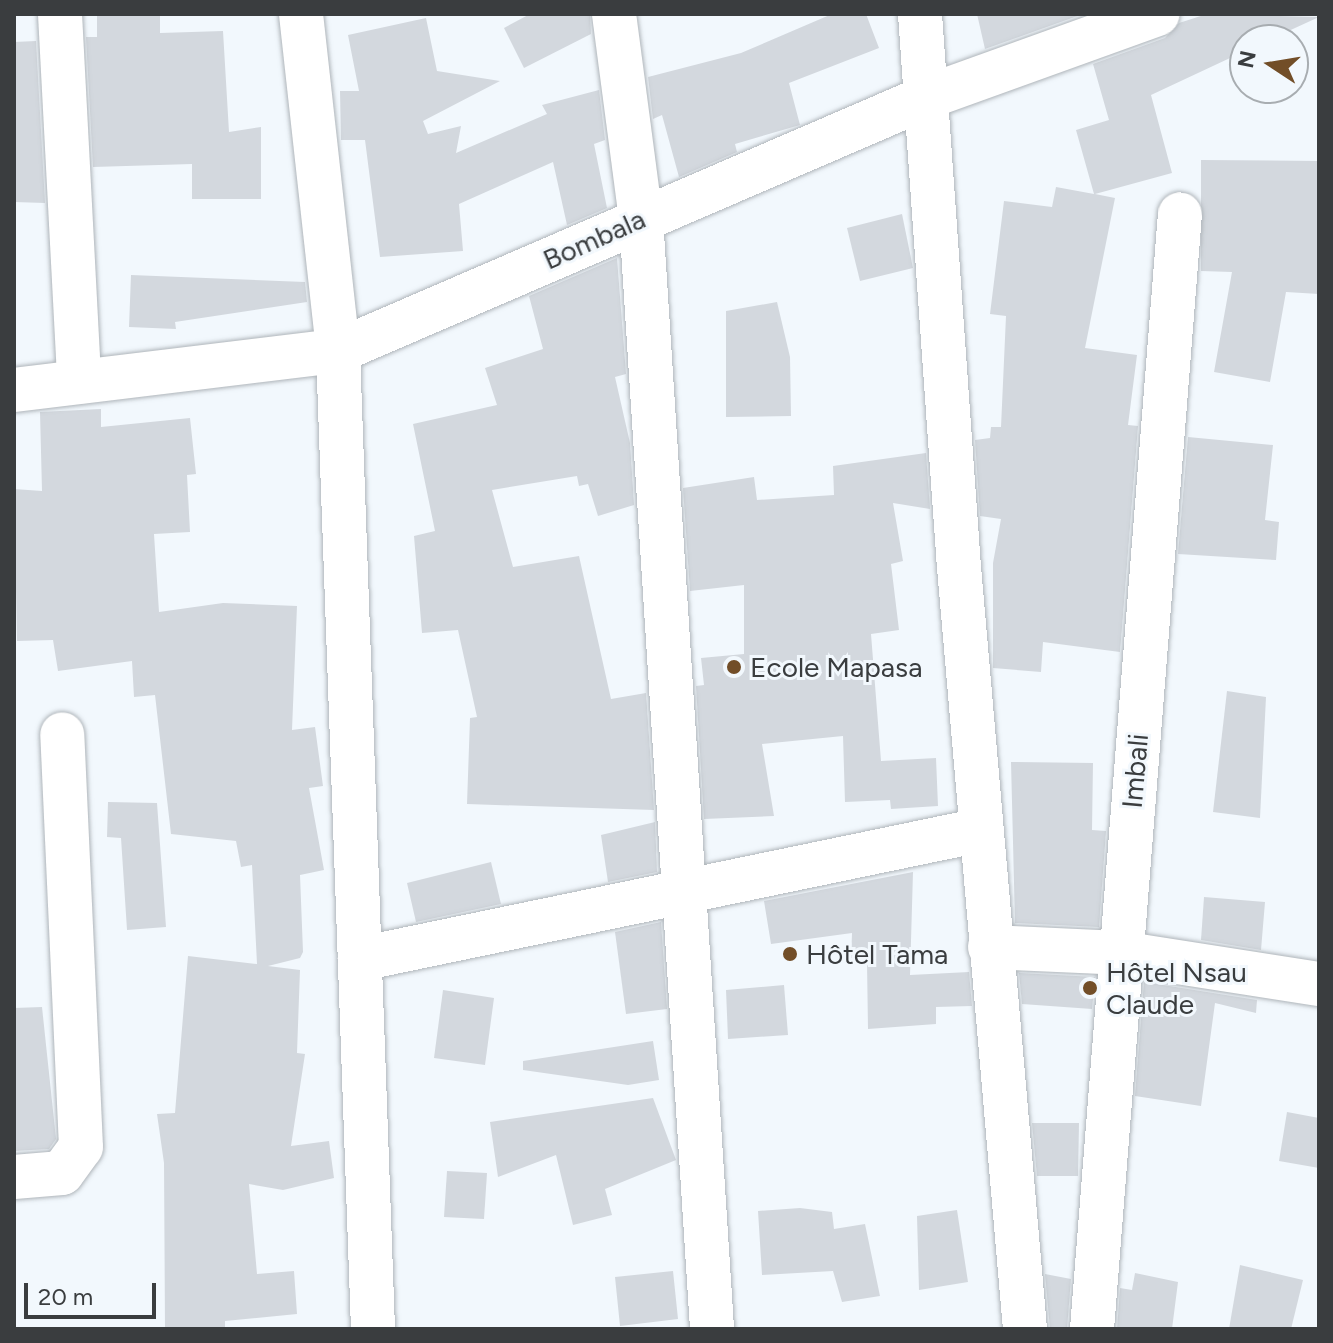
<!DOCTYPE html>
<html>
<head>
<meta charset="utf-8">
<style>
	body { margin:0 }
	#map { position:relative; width:1333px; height:1343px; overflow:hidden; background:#f2f8fd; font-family:Figtree,sans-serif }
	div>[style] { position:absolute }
	.building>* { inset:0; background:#d3d8de }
	.roads { filter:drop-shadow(0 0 2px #afb5ba) drop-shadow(0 0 2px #afb5ba) }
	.minor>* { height:44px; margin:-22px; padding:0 22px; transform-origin:22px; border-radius:22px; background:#fff }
	.dots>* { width:22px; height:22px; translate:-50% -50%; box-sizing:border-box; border:4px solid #f2f8fd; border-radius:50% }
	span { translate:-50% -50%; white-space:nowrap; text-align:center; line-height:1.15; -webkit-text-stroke:6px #f2f8fd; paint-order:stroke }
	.street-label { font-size:28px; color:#3a3d3f }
	.poi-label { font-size:28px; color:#3a3d3f }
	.left { translate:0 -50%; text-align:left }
	.frame { position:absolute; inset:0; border:16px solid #3a3d3f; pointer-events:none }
	.north { position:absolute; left:1229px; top:24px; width:80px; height:80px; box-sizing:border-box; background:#f2f8fd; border:2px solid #a8adb1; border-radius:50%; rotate:282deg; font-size:22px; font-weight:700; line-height:32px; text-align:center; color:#3a3d3f }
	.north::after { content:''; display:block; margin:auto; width:28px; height:36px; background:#724e28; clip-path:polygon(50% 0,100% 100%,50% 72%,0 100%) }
	.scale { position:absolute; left:24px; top:1283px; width:132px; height:36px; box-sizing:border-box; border:4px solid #3a3d3f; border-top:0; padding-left:10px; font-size:24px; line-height:28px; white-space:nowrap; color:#3a3d3f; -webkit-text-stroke:6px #f2f8fd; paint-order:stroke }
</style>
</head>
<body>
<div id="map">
	<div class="building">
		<i style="clip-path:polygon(97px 14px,160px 14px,160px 33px,223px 31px,229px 132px,261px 127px,261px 199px,192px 199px,192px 164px,93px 167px,86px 37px,97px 37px)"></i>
		<i style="clip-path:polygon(530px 14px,590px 14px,591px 34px,524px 68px,504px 28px)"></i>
		<i style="clip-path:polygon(832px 14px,866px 14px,879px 48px,789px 83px,800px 125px,735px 144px,737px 152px,679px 177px,662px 115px,653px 119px,648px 77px,741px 53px)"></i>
		<i style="clip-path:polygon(977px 14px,1083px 14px,985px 49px)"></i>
		<i style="clip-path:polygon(1207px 14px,1319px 17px,1269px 40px,1245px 40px,1245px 51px,1151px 95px,1172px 173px,1095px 194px,1115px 198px,1085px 348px,1137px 355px,1128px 425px,1138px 426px,1120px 652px,1043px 642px,1041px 672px,993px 668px,993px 563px,1001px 519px,980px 516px,975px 440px,990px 438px,991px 427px,1001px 427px,1006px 316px,990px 314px,1004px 201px,1052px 207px,1056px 187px,1094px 194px,1076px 130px,1109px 120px,1093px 64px,1165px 38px,1179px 23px)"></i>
		<i style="clip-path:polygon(426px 18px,437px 71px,500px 81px,423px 121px,428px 134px,461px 126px,456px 153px,547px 114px,542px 105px,599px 90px,605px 140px,594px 144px,607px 208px,567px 225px,553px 162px,459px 204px,463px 251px,380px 257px,365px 140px,341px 140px,340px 91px,359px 91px,348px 35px)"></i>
		<i style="clip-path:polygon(36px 41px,45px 203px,14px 202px,14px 42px)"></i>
		<i style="clip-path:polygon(1201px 160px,1319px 161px,1319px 294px,1286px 292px,1270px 382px,1214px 372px,1232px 272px,1201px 271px)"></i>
		<i style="clip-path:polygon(902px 214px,913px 268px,860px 281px,847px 228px)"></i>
		<i style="clip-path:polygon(617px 258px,626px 374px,615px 377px,630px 443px,634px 505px,598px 516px,588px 484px,579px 486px,577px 476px,492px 490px,513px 567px,579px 556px,611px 699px,646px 693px,654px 810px,467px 804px,470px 718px,477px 717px,458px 630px,422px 633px,414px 536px,435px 531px,413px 424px,497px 405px,485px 368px,543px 349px,529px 296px)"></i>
		<i style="clip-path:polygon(131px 275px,305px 282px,307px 302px,175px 322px,176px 329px,129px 327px)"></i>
		<i style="clip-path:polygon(777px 302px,790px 357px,791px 416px,726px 417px,726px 311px)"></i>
		<i style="clip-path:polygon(101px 409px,101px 427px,190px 418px,196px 474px,187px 475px,190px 532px,154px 534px,159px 612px,223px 603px,297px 606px,292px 730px,315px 727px,323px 786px,309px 788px,324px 870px,300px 875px,303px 952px,300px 958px,268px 966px,300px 970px,297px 1053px,305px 1054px,291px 1146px,329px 1141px,334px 1178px,283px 1190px,249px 1184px,257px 1274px,294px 1271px,297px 1314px,225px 1321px,225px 1329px,165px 1329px,164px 1163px,157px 1114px,175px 1113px,188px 956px,257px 964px,252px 865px,241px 867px,236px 841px,171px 834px,155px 695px,134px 697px,132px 661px,58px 671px,53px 640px,17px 641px,14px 489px,42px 491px,40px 412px)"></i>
		<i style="clip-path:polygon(1188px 437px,1273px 445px,1265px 520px,1279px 522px,1276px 560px,1178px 554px)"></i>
		<i style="clip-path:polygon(926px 453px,930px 509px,893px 503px,903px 561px,891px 564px,899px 630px,871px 634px,881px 761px,936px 758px,938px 806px,891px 809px,890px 800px,845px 802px,843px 736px,762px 744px,774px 816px,704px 819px,696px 686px,704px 685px,701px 658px,744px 654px,744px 585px,690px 591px,683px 488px,754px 477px,757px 500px,834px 495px,833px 466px)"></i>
		<i style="clip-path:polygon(1227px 691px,1266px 697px,1260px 818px,1213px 812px)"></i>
		<i style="clip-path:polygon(1011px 762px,1093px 763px,1092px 830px,1106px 831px,1099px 927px,1015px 923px)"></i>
		<i style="clip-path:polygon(108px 802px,157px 803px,166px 927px,127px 930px,121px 838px,107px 837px)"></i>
		<i style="clip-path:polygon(655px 822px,657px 872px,608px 882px,601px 835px)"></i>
		<i style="clip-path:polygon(491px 862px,501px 904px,416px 922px,407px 883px)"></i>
		<i style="clip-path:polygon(913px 872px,910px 975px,969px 972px,972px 1006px,936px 1007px,936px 1024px,868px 1029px,867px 963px,851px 963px,852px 933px,771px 944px,764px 901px)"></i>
		<i style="clip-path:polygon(1204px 897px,1265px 902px,1261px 950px,1201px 940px)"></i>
		<i style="clip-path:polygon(661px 922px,667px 1009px,626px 1014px,615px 932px)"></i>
		<i style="clip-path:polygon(1019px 973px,1095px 977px,1092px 1009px,1022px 1004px)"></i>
		<i style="clip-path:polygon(1144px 982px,1257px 1000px,1256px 1013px,1215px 1003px,1201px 1106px,1135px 1096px)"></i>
		<i style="clip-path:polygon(784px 985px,788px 1035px,728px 1039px,726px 990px)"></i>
		<i style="clip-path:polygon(443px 990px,494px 998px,485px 1065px,434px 1058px)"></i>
		<i style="clip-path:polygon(42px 1007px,56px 1139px,49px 1149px,14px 1151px,14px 1008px)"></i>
		<i style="clip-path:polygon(653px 1041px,659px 1080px,628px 1085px,523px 1070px,523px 1061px)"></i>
		<i style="clip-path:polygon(653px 1098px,676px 1160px,605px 1189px,612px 1215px,573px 1225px,556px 1155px,498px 1177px,490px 1122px)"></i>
		<i style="clip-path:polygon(1287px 1112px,1319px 1118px,1319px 1168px,1279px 1161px)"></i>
		<i style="clip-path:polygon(1032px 1123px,1079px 1123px,1078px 1176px,1037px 1176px)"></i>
		<i style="clip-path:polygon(447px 1171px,487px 1173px,484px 1219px,444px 1217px)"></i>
		<i style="clip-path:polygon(800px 1208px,832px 1212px,834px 1229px,865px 1224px,880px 1296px,842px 1302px,833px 1271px,762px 1275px,758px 1211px)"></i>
		<i style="clip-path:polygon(957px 1210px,968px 1282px,919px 1290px,917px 1216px)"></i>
		<i style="clip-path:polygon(1240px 1265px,1303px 1280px,1291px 1329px,1229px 1329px)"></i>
		<i style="clip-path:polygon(673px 1271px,678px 1319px,620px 1326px,615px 1277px)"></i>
		<i style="clip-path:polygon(1135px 1273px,1178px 1282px,1172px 1329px,1117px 1329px,1120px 1288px,1132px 1290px)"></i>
		<i style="clip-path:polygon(1045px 1274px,1071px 1279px,1067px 1329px,1050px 1329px)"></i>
	</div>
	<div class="roads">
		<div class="minor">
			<i style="left:60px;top:14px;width:368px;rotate:87deg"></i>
			<i style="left:301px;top:14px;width:339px;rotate:83.7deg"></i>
			<i style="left:338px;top:351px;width:979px;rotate:87.95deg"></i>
			<i style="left:614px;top:14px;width:206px;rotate:82.5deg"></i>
			<i style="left:641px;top:218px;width:1113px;rotate:86.34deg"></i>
			<i style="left:920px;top:14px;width:554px;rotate:85.97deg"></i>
			<i style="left:959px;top:567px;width:765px;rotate:85.05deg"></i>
			<i style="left:14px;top:390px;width:326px;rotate:-6.9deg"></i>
			<i style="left:338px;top:351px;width:641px;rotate:-23.33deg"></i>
			<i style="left:927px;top:97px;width:245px;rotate:-19.8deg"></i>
			<i style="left:990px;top:947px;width:130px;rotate:2.6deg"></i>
			<i style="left:1120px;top:953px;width:201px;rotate:8.9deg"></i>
			<i style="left:360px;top:959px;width:634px;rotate:-11.74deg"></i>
			<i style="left:14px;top:1177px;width:48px;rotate:-4.8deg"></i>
			<i style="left:62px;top:1173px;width:32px;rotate:-54deg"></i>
			<i style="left:81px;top:1147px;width:413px;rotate:-92.6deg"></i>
			<i style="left:1092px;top:1329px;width:1118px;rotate:-85.49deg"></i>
		</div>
	</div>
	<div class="dots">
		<i style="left:734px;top:667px;background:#724e28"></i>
		<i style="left:790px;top:954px;background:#724e28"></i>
		<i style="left:1090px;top:988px;background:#724e28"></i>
	</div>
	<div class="street-label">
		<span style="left:594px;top:239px;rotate:-24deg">Bombala</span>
		<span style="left:1135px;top:771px;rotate:-85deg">Imbali</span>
	</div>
	<div class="poi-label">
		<span class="left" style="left:750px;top:667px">Ecole Mapasa</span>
		<span class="left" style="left:806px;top:954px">Hôtel Tama</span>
		<span class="left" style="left:1106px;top:988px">Hôtel Nsau<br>Claude</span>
	</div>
	<div class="frame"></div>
	<div class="north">N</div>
	<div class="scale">20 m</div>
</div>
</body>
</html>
